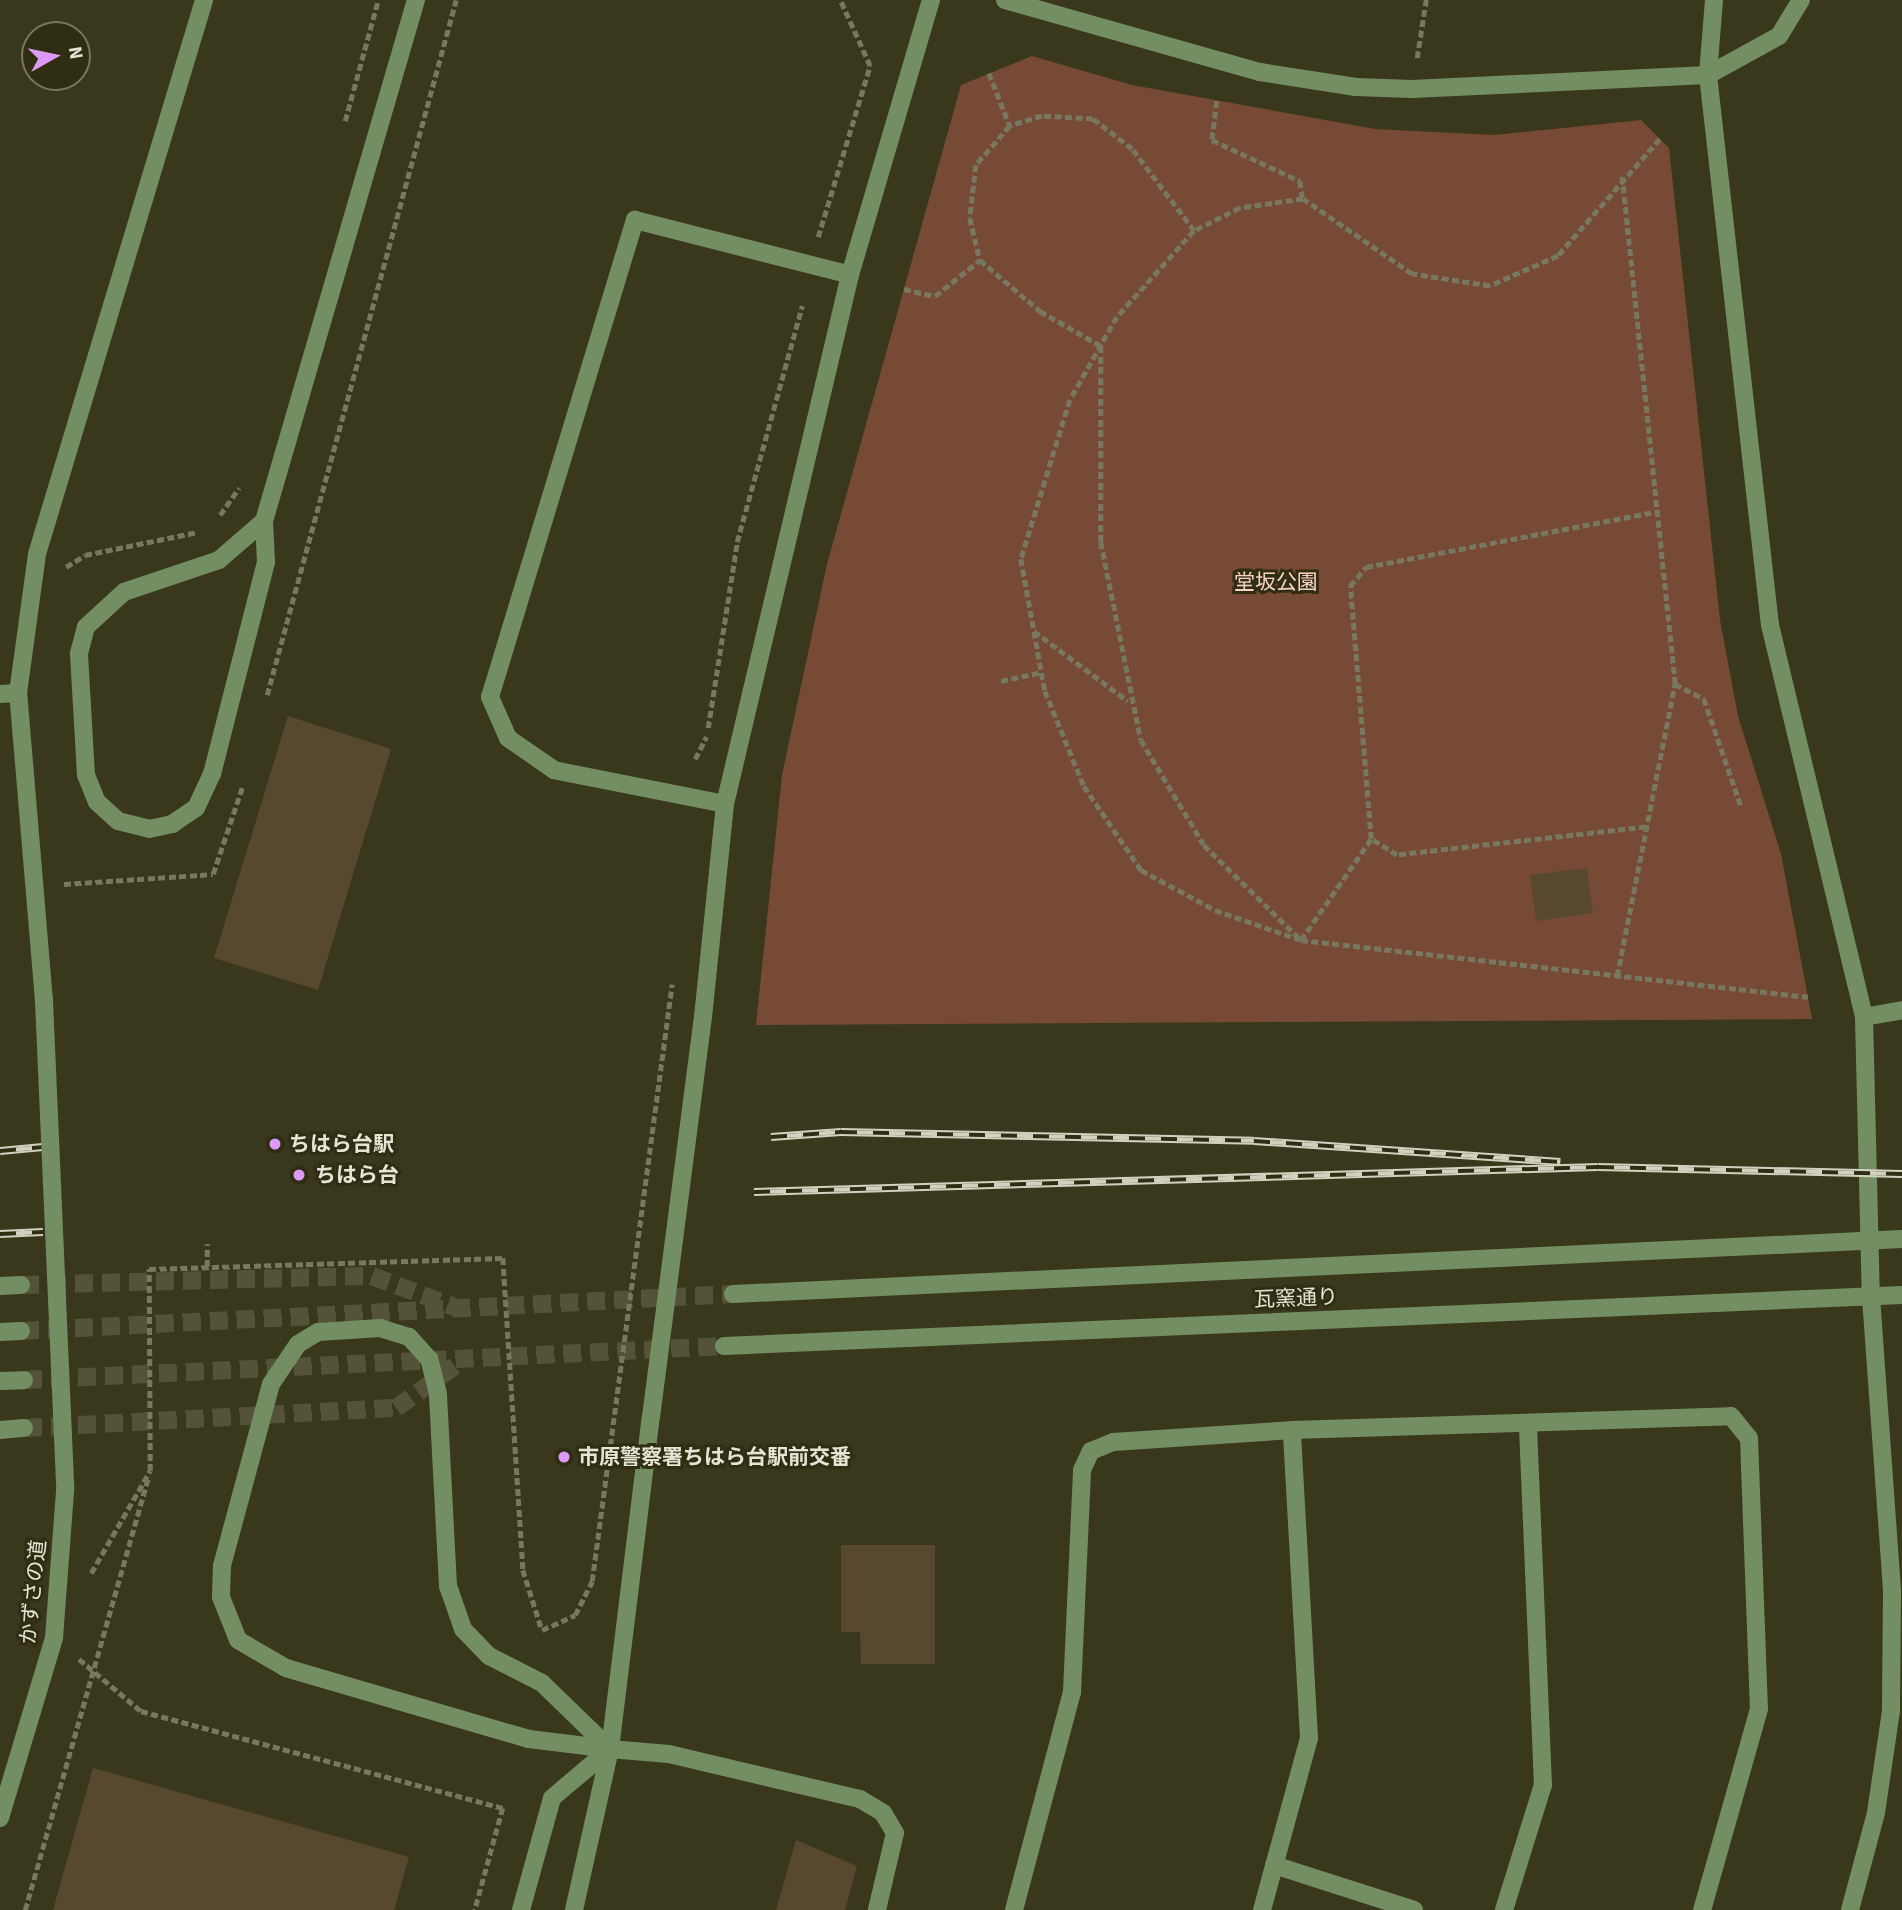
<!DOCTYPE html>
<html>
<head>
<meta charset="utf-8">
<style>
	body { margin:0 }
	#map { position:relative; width:1902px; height:1910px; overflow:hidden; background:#3a381c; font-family:"Source Sans 3","Noto Sans JP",sans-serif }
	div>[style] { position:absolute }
	.green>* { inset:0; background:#774a36 }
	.building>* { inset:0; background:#594830 }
	.minor-tunnel>* { height:18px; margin-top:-9px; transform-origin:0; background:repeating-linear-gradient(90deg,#545238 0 18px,transparent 0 27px) }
	.path>* { height:4.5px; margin-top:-2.25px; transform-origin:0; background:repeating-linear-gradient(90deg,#78775f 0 7px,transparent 0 10.5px) }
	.minor>* { height:18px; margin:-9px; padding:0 9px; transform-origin:9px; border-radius:9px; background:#748e64 }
	.rail>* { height:8px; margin-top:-4px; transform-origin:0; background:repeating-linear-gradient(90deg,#302e12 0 16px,#d2d1bf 0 32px); box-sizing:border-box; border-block:2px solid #d2d1bf }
	.minor-bridge>* { height:18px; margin:-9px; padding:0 9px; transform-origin:9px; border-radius:9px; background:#748e64 }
	.dots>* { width:19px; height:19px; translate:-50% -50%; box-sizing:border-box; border:4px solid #302e12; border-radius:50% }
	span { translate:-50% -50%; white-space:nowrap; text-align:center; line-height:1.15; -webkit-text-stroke:6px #302e12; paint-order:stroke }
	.park-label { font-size:21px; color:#f8d2c2 }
	.poi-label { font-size:21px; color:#e6e5d5; font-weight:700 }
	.left { translate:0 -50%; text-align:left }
	.street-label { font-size:21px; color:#e6e5d5 }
	.north { position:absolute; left:21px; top:21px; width:70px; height:70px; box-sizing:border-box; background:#302e12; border:2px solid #797760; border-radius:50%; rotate:81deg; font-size:19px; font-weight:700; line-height:28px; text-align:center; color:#e6e5d5 }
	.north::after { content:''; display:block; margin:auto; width:24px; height:32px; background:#dc99f5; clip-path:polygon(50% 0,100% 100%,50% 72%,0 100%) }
</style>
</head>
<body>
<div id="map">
	<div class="green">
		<i style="clip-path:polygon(1032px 56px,1132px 85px,1375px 129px,1494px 135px,1641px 120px,1669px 148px,1720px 620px,1738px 716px,1781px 854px,1812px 1019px,756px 1025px,782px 775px,827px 564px,961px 85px)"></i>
	</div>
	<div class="building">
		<i style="clip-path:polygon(288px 716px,391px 749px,318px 990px,214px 958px)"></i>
		<i style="clip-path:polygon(1587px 868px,1593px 913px,1536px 921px,1530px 875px)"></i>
		<i style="clip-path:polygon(841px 1545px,935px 1545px,935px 1664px,861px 1664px,860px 1632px,841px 1632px)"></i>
		<i style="clip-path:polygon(93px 1768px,409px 1857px,394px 1910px,53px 1910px)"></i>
		<i style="clip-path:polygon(796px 1840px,857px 1866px,845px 1910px,776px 1910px)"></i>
	</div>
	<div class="minor-tunnel">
		<i style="left:21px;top:1285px;width:351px;rotate:-1.5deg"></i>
		<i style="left:372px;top:1276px;width:94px;rotate:20.6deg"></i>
		<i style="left:21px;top:1331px;width:713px;rotate:-2.97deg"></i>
		<i style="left:24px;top:1380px;width:701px;rotate:-2.78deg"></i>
		<i style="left:24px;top:1428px;width:373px;rotate:-3.1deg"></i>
		<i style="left:396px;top:1408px;width:81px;rotate:-35.5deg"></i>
	</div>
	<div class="path">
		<i style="left:1417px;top:58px;width:59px;rotate:-81.2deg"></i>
		<i style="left:989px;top:73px;width:57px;rotate:68.4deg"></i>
		<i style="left:1217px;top:101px;width:39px;rotate:97deg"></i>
		<i style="left:1212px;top:140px;width:97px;rotate:25deg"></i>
		<i style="left:1300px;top:181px;width:18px;rotate:81deg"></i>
		<i style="left:345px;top:121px;width:125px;rotate:-74.7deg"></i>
		<i style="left:1660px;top:139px;width:155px;rotate:131.1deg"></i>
		<i style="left:1558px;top:256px;width:74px;rotate:156.2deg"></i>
		<i style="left:1490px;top:286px;width:79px;rotate:-171.3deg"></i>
		<i style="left:1412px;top:274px;width:132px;rotate:-145.5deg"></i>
		<i style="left:1303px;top:199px;width:64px;rotate:171.9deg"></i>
		<i style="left:1240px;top:208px;width:51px;rotate:153.4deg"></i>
		<i style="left:1194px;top:231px;width:115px;rotate:131.8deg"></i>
		<i style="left:1117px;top:317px;width:95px;rotate:119.5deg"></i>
		<i style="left:1070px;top:400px;width:166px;rotate:107.1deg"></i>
		<i style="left:1021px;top:559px;width:134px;rotate:79.7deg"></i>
		<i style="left:1045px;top:691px;width:103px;rotate:67.7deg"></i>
		<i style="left:1084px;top:786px;width:102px;rotate:55.8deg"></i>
		<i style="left:1141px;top:870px;width:84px;rotate:28.4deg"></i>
		<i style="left:1215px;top:910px;width:91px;rotate:19.2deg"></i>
		<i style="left:1301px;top:940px;width:510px;rotate:6.41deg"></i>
		<i style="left:1194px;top:231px;width:103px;rotate:-127.1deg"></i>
		<i style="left:1132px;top:149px;width:49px;rotate:-142.4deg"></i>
		<i style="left:1093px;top:119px;width:51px;rotate:-176.6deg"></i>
		<i style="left:1042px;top:116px;width:34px;rotate:163deg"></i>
		<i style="left:1010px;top:126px;width:52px;rotate:131.1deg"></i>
		<i style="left:976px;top:165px;width:53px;rotate:96.5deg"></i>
		<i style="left:970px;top:218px;width:43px;rotate:76.6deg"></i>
		<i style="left:980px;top:260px;width:79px;rotate:40.4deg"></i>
		<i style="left:1040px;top:311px;width:70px;rotate:29.8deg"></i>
		<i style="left:1101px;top:346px;width:196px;rotate:90deg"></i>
		<i style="left:1101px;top:542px;width:202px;rotate:78.6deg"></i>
		<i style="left:1141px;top:740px;width:122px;rotate:59deg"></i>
		<i style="left:1204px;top:845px;width:136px;rotate:44.4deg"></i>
		<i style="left:1301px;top:940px;width:123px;rotate:-55.3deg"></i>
		<i style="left:818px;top:237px;width:179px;rotate:-73.1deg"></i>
		<i style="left:870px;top:66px;width:72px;rotate:-114.4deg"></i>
		<i style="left:904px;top:289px;width:32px;rotate:13deg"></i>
		<i style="left:935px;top:296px;width:58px;rotate:-38.7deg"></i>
		<i style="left:220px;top:515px;width:33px;rotate:-55deg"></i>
		<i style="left:66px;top:567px;width:22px;rotate:-32deg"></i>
		<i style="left:85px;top:555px;width:115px;rotate:-11.5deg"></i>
		<i style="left:1034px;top:631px;width:117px;rotate:36.7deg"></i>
		<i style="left:1001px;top:681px;width:42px;rotate:-12.4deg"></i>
		<i style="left:1675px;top:684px;width:33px;rotate:27deg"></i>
		<i style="left:1704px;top:699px;width:113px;rotate:70.9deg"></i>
		<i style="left:267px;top:695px;width:720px;rotate:-74.79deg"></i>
		<i style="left:708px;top:728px;width:188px;rotate:-81.1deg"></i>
		<i style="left:737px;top:542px;width:245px;rotate:-74.6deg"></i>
		<i style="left:695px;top:759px;width:25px;rotate:-63deg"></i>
		<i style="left:1646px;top:827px;width:251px;rotate:173.6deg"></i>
		<i style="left:1397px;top:855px;width:31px;rotate:-148deg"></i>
		<i style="left:1371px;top:839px;width:254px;rotate:-94.7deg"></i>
		<i style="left:1350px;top:586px;width:25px;rotate:-50deg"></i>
		<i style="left:1366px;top:567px;width:292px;rotate:-10.8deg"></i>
		<i style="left:64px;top:884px;width:149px;rotate:-3.8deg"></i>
		<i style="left:213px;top:874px;width:91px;rotate:-71.4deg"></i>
		<i style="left:1617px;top:976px;width:298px;rotate:-78.8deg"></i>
		<i style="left:1675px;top:684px;width:510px;rotate:-95.97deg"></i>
		<i style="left:207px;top:1267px;width:23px;rotate:-90deg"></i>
		<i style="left:91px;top:1573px;width:118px;rotate:-60deg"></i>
		<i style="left:150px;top:1471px;width:202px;rotate:-90.3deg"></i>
		<i style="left:149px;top:1269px;width:354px;rotate:-1.8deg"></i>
		<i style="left:503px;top:1258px;width:313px;rotate:86.3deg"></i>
		<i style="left:523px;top:1570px;width:63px;rotate:72.4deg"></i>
		<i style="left:542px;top:1630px;width:36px;rotate:-24deg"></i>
		<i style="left:575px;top:1615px;width:38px;rotate:-63deg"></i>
		<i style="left:592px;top:1581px;width:602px;rotate:-82.37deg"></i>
		<i style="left:79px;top:1659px;width:81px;rotate:40deg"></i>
		<i style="left:141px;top:1711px;width:375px;rotate:15deg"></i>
		<i style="left:503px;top:1808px;width:106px;rotate:105.4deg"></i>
		<i style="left:25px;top:1910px;width:449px;rotate:-74.1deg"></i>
	</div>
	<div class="minor">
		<i style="left:1005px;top:0;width:265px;rotate:15.8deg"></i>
		<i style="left:1260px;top:72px;width:97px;rotate:8.9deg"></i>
		<i style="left:1356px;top:87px;width:56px;rotate:2deg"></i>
		<i style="left:1412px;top:89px;width:296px;rotate:-2.7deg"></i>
		<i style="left:1708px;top:75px;width:81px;rotate:-28.8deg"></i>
		<i style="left:1779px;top:36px;width:42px;rotate:-58.6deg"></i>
		<i style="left:1714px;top:0;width:75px;rotate:94.6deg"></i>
		<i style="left:1708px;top:75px;width:553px;rotate:83.57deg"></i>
		<i style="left:1770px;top:625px;width:403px;rotate:76.5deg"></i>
		<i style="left:1864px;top:1017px;width:280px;rotate:88.6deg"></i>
		<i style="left:1871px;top:1297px;width:295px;rotate:85.9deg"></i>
		<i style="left:1892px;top:1591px;width:120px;rotate:90.5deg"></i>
		<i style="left:1891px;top:1711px;width:103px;rotate:98.4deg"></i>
		<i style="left:1876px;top:1813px;width:100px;rotate:105deg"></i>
		<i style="left:264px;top:521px;width:60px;rotate:139.1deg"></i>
		<i style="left:219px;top:560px;width:100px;rotate:161.4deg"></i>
		<i style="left:124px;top:592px;width:52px;rotate:137.4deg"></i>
		<i style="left:86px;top:627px;width:28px;rotate:105deg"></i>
		<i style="left:79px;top:654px;width:121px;rotate:86.7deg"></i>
		<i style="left:86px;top:775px;width:29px;rotate:68deg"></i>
		<i style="left:97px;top:802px;width:28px;rotate:42deg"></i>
		<i style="left:118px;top:821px;width:32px;rotate:14deg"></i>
		<i style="left:149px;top:829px;width:24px;rotate:-12deg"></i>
		<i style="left:172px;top:824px;width:29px;rotate:-34deg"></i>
		<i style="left:196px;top:808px;width:38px;rotate:-65deg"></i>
		<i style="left:212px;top:774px;width:219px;rotate:-75.7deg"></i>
		<i style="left:266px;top:562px;width:41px;rotate:-92.8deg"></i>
		<i style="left:264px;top:521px;width:543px;rotate:-73.74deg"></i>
		<i style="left:0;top:694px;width:18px;rotate:-3deg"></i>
		<i style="left:725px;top:804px;width:174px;rotate:-168.8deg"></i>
		<i style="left:554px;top:770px;width:56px;rotate:-145.2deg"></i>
		<i style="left:508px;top:738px;width:45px;rotate:-113.7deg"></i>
		<i style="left:490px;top:697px;width:499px;rotate:-73.1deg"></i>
		<i style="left:635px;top:220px;width:222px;rotate:14.3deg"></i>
		<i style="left:44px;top:1001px;width:309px;rotate:-94.8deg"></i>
		<i style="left:18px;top:693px;width:140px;rotate:-82.2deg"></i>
		<i style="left:37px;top:554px;width:579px;rotate:-73.22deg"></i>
		<i style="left:703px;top:1017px;width:214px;rotate:-84.1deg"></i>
		<i style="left:725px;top:804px;width:544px;rotate:-76.71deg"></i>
		<i style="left:850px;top:275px;width:287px;rotate:-73.6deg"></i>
		<i style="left:1864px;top:1017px;width:39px;rotate:-10deg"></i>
		<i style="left:0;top:1286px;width:21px;rotate:-3deg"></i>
		<i style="left:733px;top:1294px;width:1170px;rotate:-2.69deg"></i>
		<i style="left:0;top:1332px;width:21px;rotate:-3deg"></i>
		<i style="left:724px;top:1346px;width:1179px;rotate:-2.48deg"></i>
		<i style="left:0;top:1381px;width:24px;rotate:-2deg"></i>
		<i style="left:0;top:1430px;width:24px;rotate:-5deg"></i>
		<i style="left:610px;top:1749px;width:95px;rotate:-135.9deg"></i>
		<i style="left:542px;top:1683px;width:59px;rotate:-153deg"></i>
		<i style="left:489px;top:1656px;width:37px;rotate:-134deg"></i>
		<i style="left:463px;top:1629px;width:46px;rotate:-109.2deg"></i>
		<i style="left:448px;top:1586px;width:192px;rotate:-93deg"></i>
		<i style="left:438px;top:1394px;width:36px;rotate:-104deg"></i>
		<i style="left:429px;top:1359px;width:30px;rotate:-132deg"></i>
		<i style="left:409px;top:1337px;width:30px;rotate:-163deg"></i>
		<i style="left:380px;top:1328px;width:62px;rotate:176.3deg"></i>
		<i style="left:318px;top:1332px;width:23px;rotate:149deg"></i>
		<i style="left:298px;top:1344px;width:48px;rotate:124deg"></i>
		<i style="left:271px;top:1384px;width:188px;rotate:105.1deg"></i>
		<i style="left:222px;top:1566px;width:31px;rotate:92deg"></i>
		<i style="left:221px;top:1597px;width:46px;rotate:68.4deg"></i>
		<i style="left:238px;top:1640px;width:56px;rotate:30.3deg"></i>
		<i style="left:286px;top:1668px;width:253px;rotate:16.3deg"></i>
		<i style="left:529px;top:1739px;width:82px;rotate:7deg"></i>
		<i style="left:610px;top:1749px;width:59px;rotate:4.8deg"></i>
		<i style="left:669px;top:1754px;width:196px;rotate:13.3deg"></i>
		<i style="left:860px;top:1799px;width:27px;rotate:31deg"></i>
		<i style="left:883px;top:1813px;width:23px;rotate:59deg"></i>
		<i style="left:895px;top:1833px;width:79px;rotate:103.2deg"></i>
		<i style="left:0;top:1818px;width:188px;rotate:-73.3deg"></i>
		<i style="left:54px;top:1638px;width:148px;rotate:-85.7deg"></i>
		<i style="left:1274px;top:1865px;width:147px;rotate:17.8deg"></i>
		<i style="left:521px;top:1910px;width:116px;rotate:-74.5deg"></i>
		<i style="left:552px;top:1798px;width:76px;rotate:-40.2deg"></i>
		<i style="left:574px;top:1910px;width:165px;rotate:-77.4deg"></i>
		<i style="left:610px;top:1749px;width:335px;rotate:-83deg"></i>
		<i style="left:1014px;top:1910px;width:226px;rotate:-75.1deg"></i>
		<i style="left:1072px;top:1692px;width:222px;rotate:-87.4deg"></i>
		<i style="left:1082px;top:1470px;width:21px;rotate:-65deg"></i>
		<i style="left:1091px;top:1451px;width:24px;rotate:-22deg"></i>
		<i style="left:1113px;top:1442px;width:179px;rotate:-3.8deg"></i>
		<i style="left:1292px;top:1430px;width:439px;rotate:-1.8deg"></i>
		<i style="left:1731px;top:1416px;width:28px;rotate:51deg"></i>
		<i style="left:1749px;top:1438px;width:271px;rotate:87.9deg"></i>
		<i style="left:1759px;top:1709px;width:209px;rotate:105.8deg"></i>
		<i style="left:1262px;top:1910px;width:178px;rotate:-74.7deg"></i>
		<i style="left:1309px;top:1738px;width:308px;rotate:-93.2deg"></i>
		<i style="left:1504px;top:1910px;width:131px;rotate:-72.7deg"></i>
		<i style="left:1543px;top:1785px;width:358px;rotate:-92.4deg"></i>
	</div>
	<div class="rail">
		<i style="left:771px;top:1137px;width:70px;rotate:-4.1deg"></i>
		<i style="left:841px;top:1132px;width:413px;rotate:1.2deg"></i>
		<i style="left:1254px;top:1141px;width:307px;rotate:3.9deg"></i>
		<i style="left:0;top:1151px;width:43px;rotate:-5.3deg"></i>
		<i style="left:754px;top:1192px;width:844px;rotate:-1.7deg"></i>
		<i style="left:1598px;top:1167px;width:304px;rotate:1.3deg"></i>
		<i style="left:0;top:1234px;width:43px;rotate:-2.7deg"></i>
	</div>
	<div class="minor-bridge">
		<i style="left:44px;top:1001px;width:489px;rotate:87.5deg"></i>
		<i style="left:651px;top:1417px;width:403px;rotate:-82.6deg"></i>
	</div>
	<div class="dots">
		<i style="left:275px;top:1144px;background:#dc99f5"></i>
		<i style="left:299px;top:1175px;background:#dc99f5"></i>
		<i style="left:564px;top:1457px;background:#dc99f5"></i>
	</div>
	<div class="park-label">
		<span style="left:1276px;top:582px">堂坂公園</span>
	</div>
	<div class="poi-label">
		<span class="left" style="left:289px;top:1144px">ちはら台駅</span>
		<span class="left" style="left:315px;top:1175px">ちはら台</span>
		<span class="left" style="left:578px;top:1457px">市原警察署ちはら台駅前交番</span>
	</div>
	<div class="street-label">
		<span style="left:1296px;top:1298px;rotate:-2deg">瓦窯通り</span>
		<span style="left:33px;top:1592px;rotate:-84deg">かずさの道</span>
	</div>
	<div class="north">N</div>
</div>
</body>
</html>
